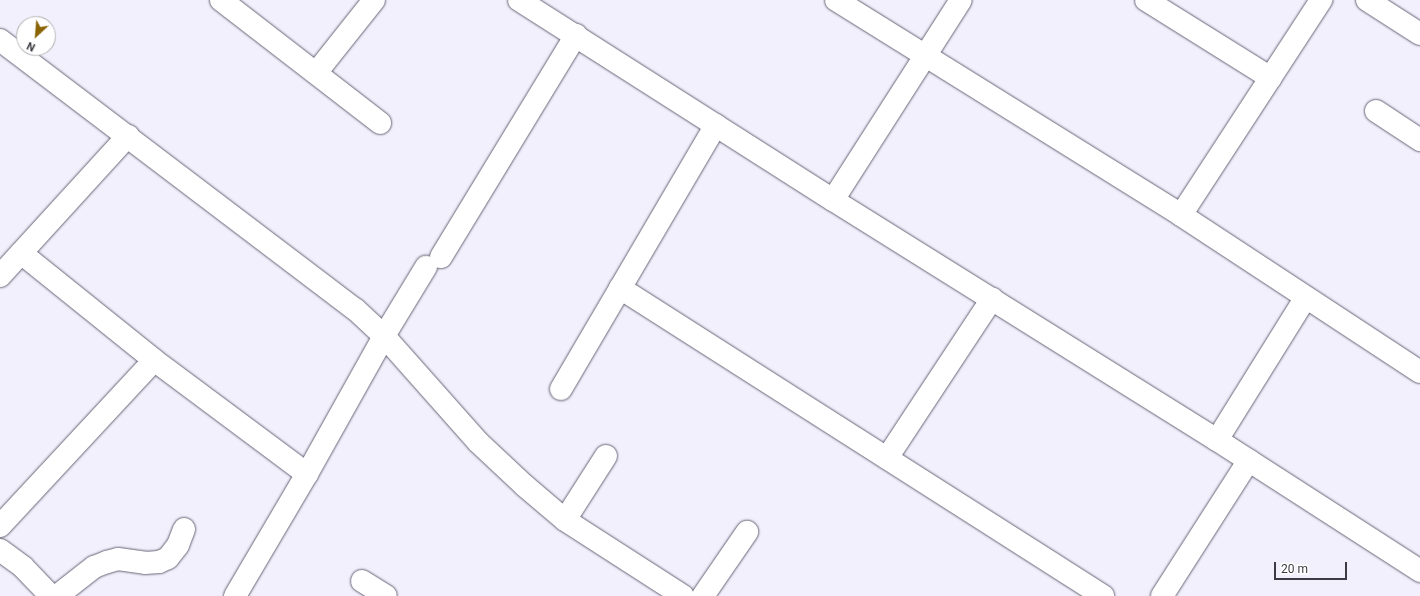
<!DOCTYPE html>
<html>
<head>
<meta charset="utf-8">
<style>
	body { margin:0 }
	#map { position:relative; width:1420px; height:596px; overflow:hidden; background:#f1f0fc; font-family:Roboto,sans-serif }
	div>[style] { position:absolute }
	.roads { filter:drop-shadow(0 0 1px #686577) drop-shadow(0 0 1px #686577) }
	.minor>* { height:22px; margin:-11px; padding:0 11px; transform-origin:11px; border-radius:11px; background:#fff }
	span { translate:-50% -50%; white-space:nowrap; text-align:center; line-height:1.15; -webkit-text-stroke:4px #fff; paint-order:stroke }
	.north { position:absolute; left:16px; top:16px; width:40px; height:40px; box-sizing:border-box; background:#fff; border:1px solid #b1b1b4; border-radius:50%; rotate:206deg; font-size:11px; font-weight:700; line-height:16px; text-align:center; color:#3c3b43 }
	.north::after { content:''; display:block; margin:auto; width:14px; height:18px; background:#8a6403; clip-path:polygon(50% 0,100% 100%,50% 72%,0 100%) }
	.scale { position:absolute; left:1274px; top:562px; width:73px; height:18px; box-sizing:border-box; border:2px solid #3c3b43; border-top:0; padding-left:5px; font-size:12px; line-height:14px; white-space:nowrap; color:#3c3b43; -webkit-text-stroke:3px #fff; paint-order:stroke }
</style>
</head>
<body>
<div id="map">
	<div class="roads">
		<div class="minor">
			<i style="left:221px;top:0;width:201px;rotate:37.7deg"></i>
			<i style="left:519px;top:0;width:372px;rotate:32.5deg"></i>
			<i style="left:833px;top:200px;width:453px;rotate:32deg"></i>
			<i style="left:1217px;top:440px;width:242px;rotate:32.8deg"></i>
			<i style="left:836px;top:0;width:407px;rotate:31.9deg"></i>
			<i style="left:1181px;top:215px;width:286px;rotate:33.3deg"></i>
			<i style="left:1146px;top:0;width:147px;rotate:32deg"></i>
			<i style="left:1367px;top:0;width:63px;rotate:32.7deg"></i>
			<i style="left:0;top:40px;width:445px;rotate:37.2deg"></i>
			<i style="left:355px;top:309px;width:40px;rotate:43deg"></i>
			<i style="left:384px;top:336px;width:142px;rotate:48.4deg"></i>
			<i style="left:478px;top:442px;width:64px;rotate:43.1deg"></i>
			<i style="left:525px;top:486px;width:52px;rotate:40.4deg"></i>
			<i style="left:565px;top:520px;width:140px;rotate:32.8deg"></i>
			<i style="left:316px;top:73px;width:93px;rotate:-51.5deg"></i>
			<i style="left:1376px;top:111px;width:53px;rotate:33.4deg"></i>
			<i style="left:833px;top:200px;width:237px;rotate:-57.4deg"></i>
			<i style="left:1181px;top:215px;width:257px;rotate:-56.9deg"></i>
			<i style="left:21px;top:253px;width:171px;rotate:38.8deg"></i>
			<i style="left:154px;top:360px;width:191px;rotate:36.7deg"></i>
			<i style="left:441px;top:257px;width:260px;rotate:-58.7deg"></i>
			<i style="left:0;top:276px;width:190px;rotate:-47.6deg"></i>
			<i style="left:620px;top:288px;width:573px;rotate:32.52deg"></i>
			<i style="left:561px;top:389px;width:306px;rotate:-59.6deg"></i>
			<i style="left:1217px;top:440px;width:168px;rotate:-58.1deg"></i>
			<i style="left:887px;top:458px;width:191px;rotate:-56.6deg"></i>
			<i style="left:565px;top:520px;width:76px;rotate:-57.4deg"></i>
			<i style="left:0;top:526px;width:226px;rotate:-47.1deg"></i>
			<i style="left:0;top:550px;width:29px;rotate:36deg"></i>
			<i style="left:23px;top:567px;width:40px;rotate:46deg"></i>
			<i style="left:362px;top:581px;width:28px;rotate:32deg"></i>
			<i style="left:57px;top:596px;width:47px;rotate:-38.1deg"></i>
			<i style="left:94px;top:567px;width:14px;rotate:-21deg"></i>
			<i style="left:107px;top:562px;width:11px;rotate:-15deg"></i>
			<i style="left:118px;top:559px;width:27px;rotate:8deg"></i>
			<i style="left:145px;top:563px;width:14px;rotate:-4deg"></i>
			<i style="left:159px;top:562px;width:10px;rotate:-24deg"></i>
			<i style="left:168px;top:558px;width:16px;rotate:-52deg"></i>
			<i style="left:178px;top:545px;width:17px;rotate:-69deg"></i>
			<i style="left:235px;top:596px;width:142px;rotate:-59.5deg"></i>
			<i style="left:307px;top:474px;width:158px;rotate:-60.8deg"></i>
			<i style="left:384px;top:336px;width:81px;rotate:-58.7deg"></i>
			<i style="left:703px;top:596px;width:78px;rotate:-55.5deg"></i>
			<i style="left:1162px;top:596px;width:161px;rotate:-57.4deg"></i>
		</div>
	</div>
	<div class="north">N</div>
	<div class="scale">20 m</div>
</div>
</body>
</html>
